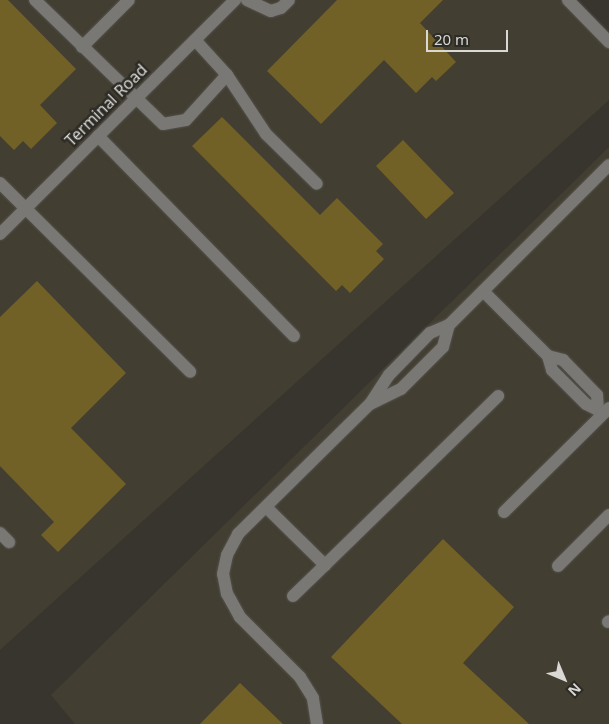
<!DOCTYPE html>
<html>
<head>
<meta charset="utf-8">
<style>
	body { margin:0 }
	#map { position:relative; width:609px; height:724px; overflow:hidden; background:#37352e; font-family:"Noto Sans",sans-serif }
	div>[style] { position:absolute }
	.built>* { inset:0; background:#423e32 }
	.building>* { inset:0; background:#716126 }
	.roads { filter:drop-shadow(0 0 1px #54524c) drop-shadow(0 0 1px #54524c) }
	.minor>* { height:12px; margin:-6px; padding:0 6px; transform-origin:6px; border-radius:6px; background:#797875 }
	span { translate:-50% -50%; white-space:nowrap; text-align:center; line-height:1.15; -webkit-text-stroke:5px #2d2b25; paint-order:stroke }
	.street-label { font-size:16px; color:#d9d8d4 }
	.north { position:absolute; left:539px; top:654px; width:50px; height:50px; -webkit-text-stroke:4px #2d2b25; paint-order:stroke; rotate:135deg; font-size:14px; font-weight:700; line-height:20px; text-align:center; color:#d9d8d4 }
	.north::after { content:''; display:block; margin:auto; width:18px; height:22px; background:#d9d8d4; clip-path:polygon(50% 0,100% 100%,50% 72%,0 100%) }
	.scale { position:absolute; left:426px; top:30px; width:82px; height:22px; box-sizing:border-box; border:2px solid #d9d8d4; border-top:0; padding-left:6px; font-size:15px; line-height:18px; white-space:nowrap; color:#d9d8d4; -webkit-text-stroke:4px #2d2b25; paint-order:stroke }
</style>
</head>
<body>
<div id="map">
	<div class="built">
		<i style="clip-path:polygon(0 0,560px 0,609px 50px,609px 100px,0 650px)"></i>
		<i style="clip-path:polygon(609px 147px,609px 724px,75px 724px,51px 695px)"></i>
	</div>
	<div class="building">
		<i style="clip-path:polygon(0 0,8px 0,76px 69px,40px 105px,57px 123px,31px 149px,23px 141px,14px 150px,0 136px)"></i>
		<i style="clip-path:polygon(337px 0,443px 0,420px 23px,456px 62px,436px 81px,432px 77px,416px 93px,384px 60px,321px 124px,267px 71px)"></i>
		<i style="clip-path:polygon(222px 117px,320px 215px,337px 198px,383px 244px,376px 251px,384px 259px,350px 293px,342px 285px,336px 291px,192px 146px)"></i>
		<i style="clip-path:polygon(403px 140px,454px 193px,426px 219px,376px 166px)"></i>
		<i style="clip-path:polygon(37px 281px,126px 373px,71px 428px,126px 484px,58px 552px,41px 535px,54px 522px,0 466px,0 317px)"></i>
		<i style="clip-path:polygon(443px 539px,514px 607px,463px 663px,529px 724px,402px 724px,331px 657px)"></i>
		<i style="clip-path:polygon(240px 683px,283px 724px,200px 724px)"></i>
	</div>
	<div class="roads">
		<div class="minor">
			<i style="left:35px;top:0;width:178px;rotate:44.1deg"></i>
			<i style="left:163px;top:124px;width:23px;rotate:-10deg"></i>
			<i style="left:186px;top:120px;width:61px;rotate:-47.7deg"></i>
			<i style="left:227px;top:75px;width:47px;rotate:-132.4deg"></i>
			<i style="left:247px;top:0;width:26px;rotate:25deg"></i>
			<i style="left:271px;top:11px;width:10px;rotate:-17deg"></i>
			<i style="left:281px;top:8px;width:11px;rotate:-45deg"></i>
			<i style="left:568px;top:0;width:59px;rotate:45.7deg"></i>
			<i style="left:82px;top:47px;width:66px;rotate:-45deg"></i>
			<i style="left:227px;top:75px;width:71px;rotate:56.5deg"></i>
			<i style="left:266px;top:134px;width:71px;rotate:44.4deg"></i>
			<i style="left:98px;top:136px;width:280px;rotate:45.6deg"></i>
			<i style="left:0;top:183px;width:268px;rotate:44.8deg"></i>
			<i style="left:0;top:234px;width:332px;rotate:-44.9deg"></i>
			<i style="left:483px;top:291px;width:92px;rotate:45deg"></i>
			<i style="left:548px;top:356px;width:16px;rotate:15deg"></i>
			<i style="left:563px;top:360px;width:49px;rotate:45.8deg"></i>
			<i style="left:597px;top:395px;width:13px;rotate:86deg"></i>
			<i style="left:548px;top:356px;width:15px;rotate:74deg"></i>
			<i style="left:552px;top:370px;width:48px;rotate:45deg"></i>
			<i style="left:586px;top:404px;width:18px;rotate:27deg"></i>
			<i style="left:370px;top:404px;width:34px;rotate:-26deg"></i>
			<i style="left:401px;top:389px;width:59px;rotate:-45deg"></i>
			<i style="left:443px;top:347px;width:23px;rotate:-75deg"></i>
			<i style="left:266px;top:507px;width:83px;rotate:44.5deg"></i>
			<i style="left:325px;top:565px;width:242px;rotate:-44.3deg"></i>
			<i style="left:504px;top:512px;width:148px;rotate:-44.7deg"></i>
			<i style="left:0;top:533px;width:13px;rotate:45deg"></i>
			<i style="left:558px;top:566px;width:72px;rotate:-45deg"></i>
			<i style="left:293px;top:596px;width:45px;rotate:-44.1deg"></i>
			<i style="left:608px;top:622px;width:1px;rotate:-45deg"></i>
			<i style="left:317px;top:724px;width:26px;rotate:-99deg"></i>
			<i style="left:313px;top:698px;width:25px;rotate:-122deg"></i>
			<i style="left:300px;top:677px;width:85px;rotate:-135deg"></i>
			<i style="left:240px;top:617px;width:26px;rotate:-119deg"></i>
			<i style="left:227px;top:594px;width:20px;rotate:-101deg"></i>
			<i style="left:223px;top:574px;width:19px;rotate:-78deg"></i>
			<i style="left:227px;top:555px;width:24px;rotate:-62deg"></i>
			<i style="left:238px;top:534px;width:185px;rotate:-44.6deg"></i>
			<i style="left:370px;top:404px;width:35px;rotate:-57deg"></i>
			<i style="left:389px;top:375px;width:59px;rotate:-45.7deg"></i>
			<i style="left:430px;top:333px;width:21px;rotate:-23deg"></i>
			<i style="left:449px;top:325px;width:226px;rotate:-45deg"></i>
		</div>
	</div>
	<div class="street-label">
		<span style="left:106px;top:105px;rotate:-45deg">Terminal Road</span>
	</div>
	<div class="north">N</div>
	<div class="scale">20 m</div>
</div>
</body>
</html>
